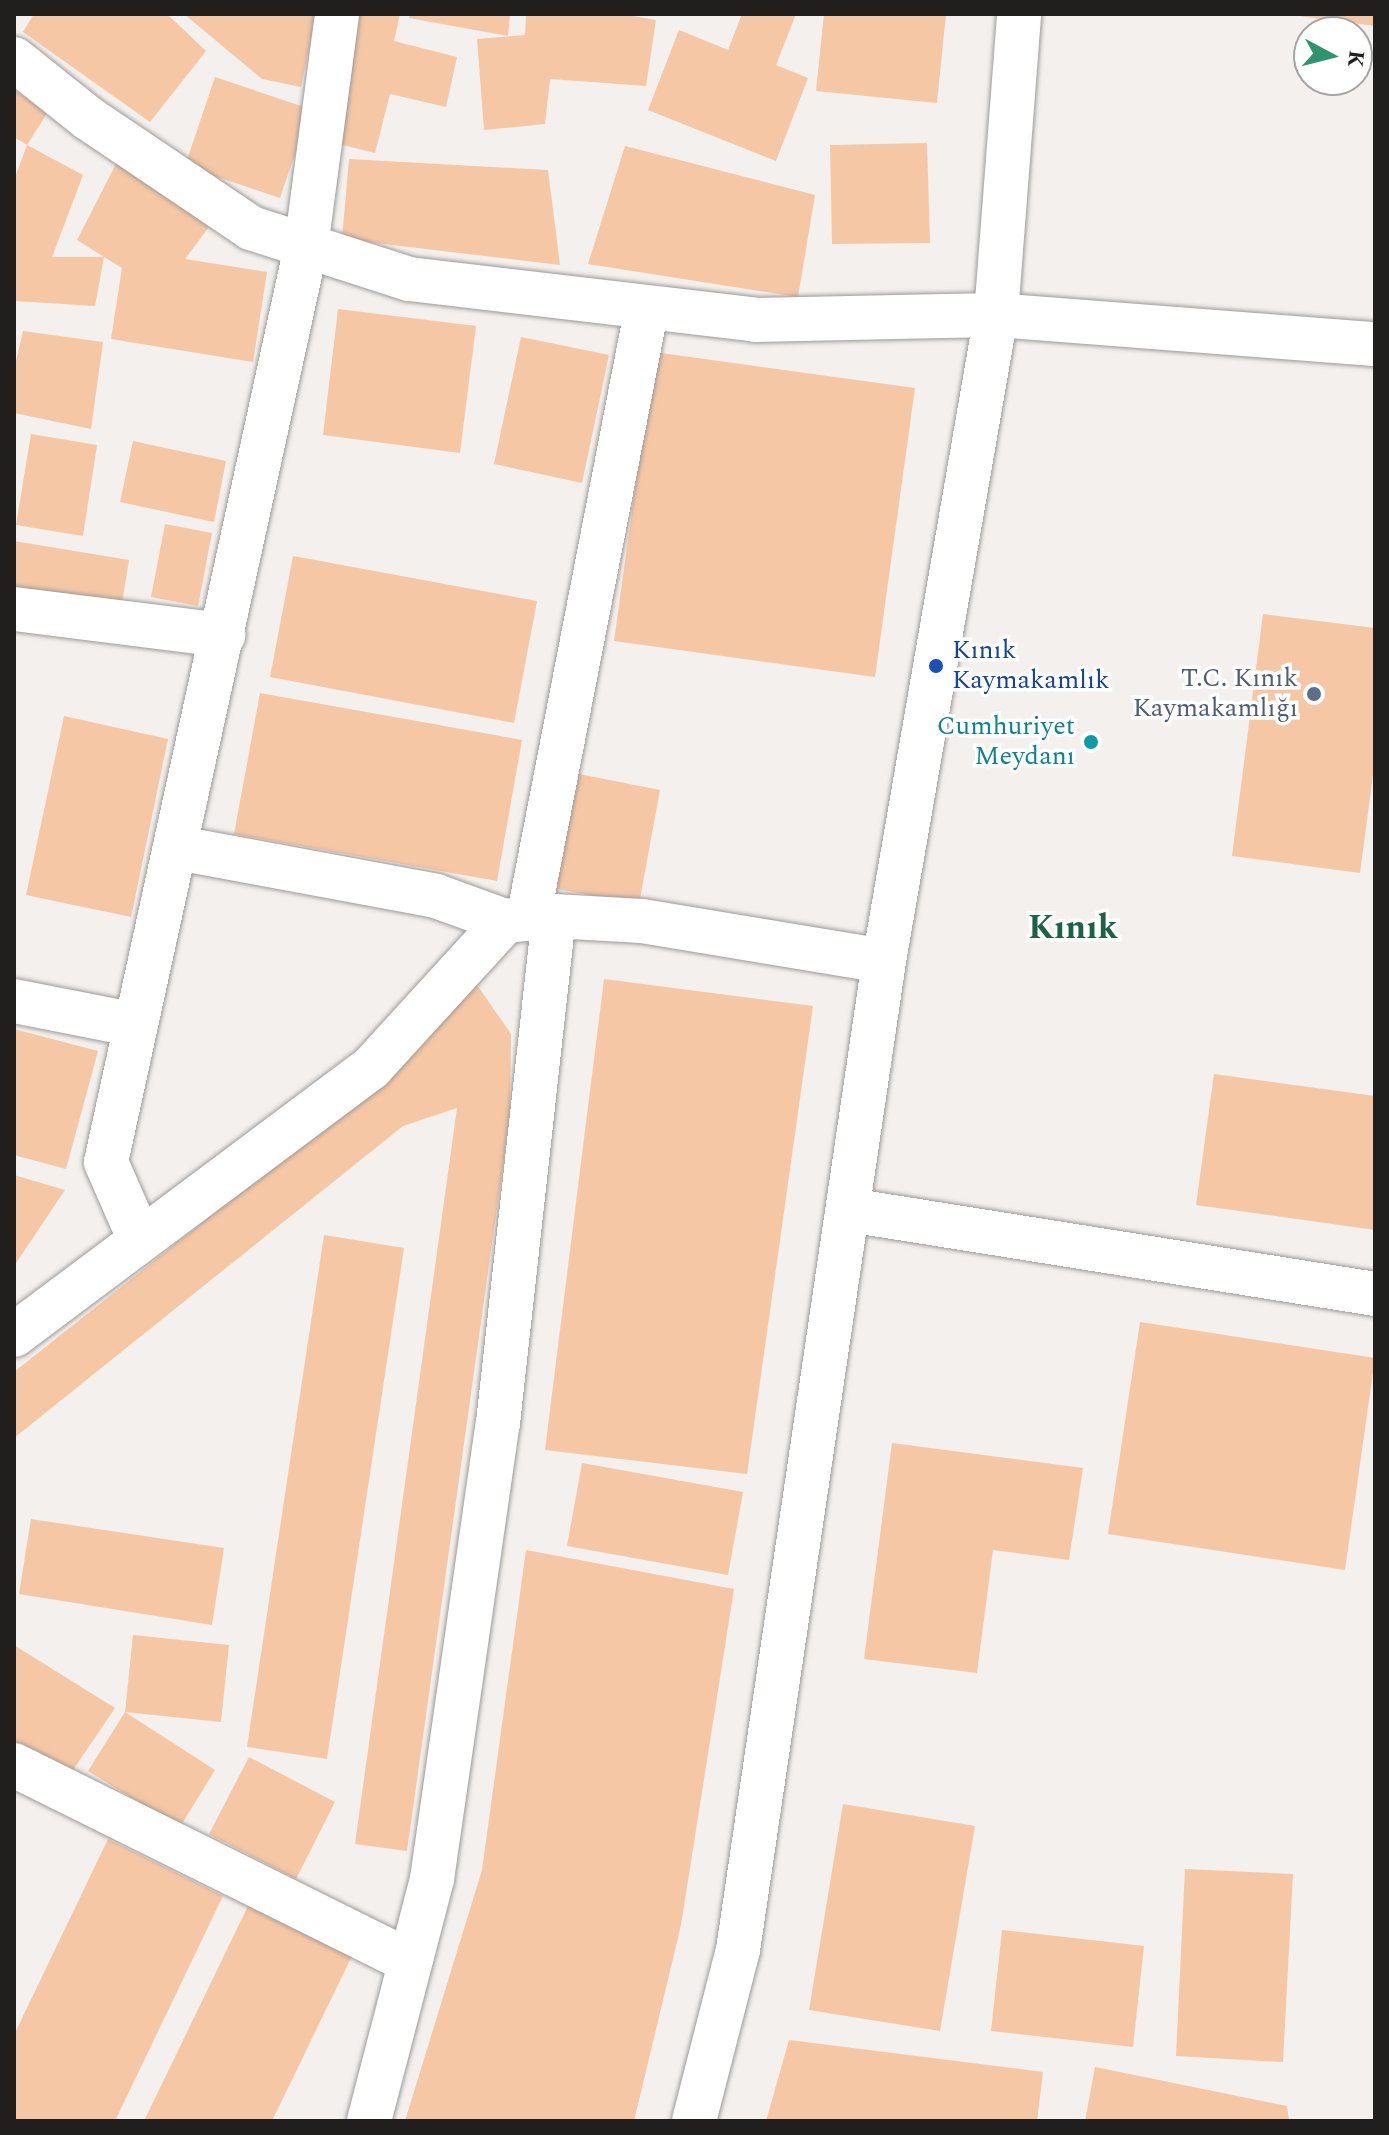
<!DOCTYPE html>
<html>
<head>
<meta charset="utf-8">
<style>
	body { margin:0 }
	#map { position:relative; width:1389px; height:2135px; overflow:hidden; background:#f3f0ed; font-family:Spectral,serif }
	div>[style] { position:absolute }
	.building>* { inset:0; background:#f6c7a5 }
	.roads { filter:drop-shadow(0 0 2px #9d9a98) drop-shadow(0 0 2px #9d9a98) }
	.street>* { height:44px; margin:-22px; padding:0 22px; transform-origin:22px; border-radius:22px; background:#fff }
	.secondary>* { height:44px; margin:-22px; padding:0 22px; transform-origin:22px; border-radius:22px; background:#fff }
	.dots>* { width:22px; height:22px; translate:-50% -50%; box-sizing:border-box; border:4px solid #fff; border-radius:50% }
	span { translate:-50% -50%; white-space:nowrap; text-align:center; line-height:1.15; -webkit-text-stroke:7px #fff; paint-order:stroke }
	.transit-label { font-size:26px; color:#164399 }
	.left { translate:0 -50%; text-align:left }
	.service-label { font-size:26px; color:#4e5e75 }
	.right { translate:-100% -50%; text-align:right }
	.culture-label { font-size:26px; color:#0d838f }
	.district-label { font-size:34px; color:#1d6148; font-weight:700 }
	.frame { position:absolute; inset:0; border:16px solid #201f1e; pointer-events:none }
	.north { position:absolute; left:1293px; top:16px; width:80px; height:80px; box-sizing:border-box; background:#fff; border:2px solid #a6a5a5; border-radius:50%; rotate:97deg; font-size:22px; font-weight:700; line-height:32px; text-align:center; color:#201f1e }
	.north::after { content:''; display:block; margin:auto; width:28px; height:36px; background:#2f936e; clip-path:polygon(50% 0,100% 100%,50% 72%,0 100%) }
</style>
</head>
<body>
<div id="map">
	<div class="building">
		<i style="clip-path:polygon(34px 14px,167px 14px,206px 51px,150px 122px,23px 32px)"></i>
		<i style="clip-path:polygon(184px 14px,316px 14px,301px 87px,262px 79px)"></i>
		<i style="clip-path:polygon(352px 14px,400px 14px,394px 41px,457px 57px,446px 107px,390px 94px,375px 153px,323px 140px)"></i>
		<i style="clip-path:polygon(410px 14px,510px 14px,508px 36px,409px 18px)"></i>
		<i style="clip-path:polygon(526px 14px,621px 14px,656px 20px,646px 86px,550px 79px,545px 124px,484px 130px,477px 39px,525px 35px)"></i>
		<i style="clip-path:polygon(742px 14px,796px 14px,776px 65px,808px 78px,776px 161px,648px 110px,679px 30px,728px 50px)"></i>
		<i style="clip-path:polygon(824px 14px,946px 14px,937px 103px,816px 91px)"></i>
		<i style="clip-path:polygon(1299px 14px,1375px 14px,1375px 26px,1299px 16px)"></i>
		<i style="clip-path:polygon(215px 77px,310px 109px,280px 198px,185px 166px)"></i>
		<i style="clip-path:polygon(14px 90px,48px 112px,27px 145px,14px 137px)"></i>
		<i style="clip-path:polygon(927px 143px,930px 243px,832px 244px,830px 145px)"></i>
		<i style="clip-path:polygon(27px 145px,83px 175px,52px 257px,104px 257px,77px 240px,118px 160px,209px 227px,185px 259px,267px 272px,253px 362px,111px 339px,122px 268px,104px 257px,95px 306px,14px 301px,14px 180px)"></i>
		<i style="clip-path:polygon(625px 146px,815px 195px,798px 297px,588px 264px)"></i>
		<i style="clip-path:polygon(349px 159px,548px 170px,560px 265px,342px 239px)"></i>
		<i style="clip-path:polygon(338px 309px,476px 326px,460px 453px,323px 435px)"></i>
		<i style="clip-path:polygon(23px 331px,103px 342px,91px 429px,14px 413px,14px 370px)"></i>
		<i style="clip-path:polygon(521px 337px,609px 355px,582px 483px,494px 464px)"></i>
		<i style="clip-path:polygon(654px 352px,915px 388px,875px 677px,614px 641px)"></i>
		<i style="clip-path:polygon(31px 434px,97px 445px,83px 536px,16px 525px)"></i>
		<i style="clip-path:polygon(133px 441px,226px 461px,214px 522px,120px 502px)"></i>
		<i style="clip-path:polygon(165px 524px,212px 533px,198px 606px,151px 597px)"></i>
		<i style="clip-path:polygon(14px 541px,129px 560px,121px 609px,14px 592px)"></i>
		<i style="clip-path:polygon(293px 556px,537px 601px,514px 723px,270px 677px)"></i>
		<i style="clip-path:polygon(1263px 614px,1375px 628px,1375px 760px,1360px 873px,1232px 856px)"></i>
		<i style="clip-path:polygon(260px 693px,522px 740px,497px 881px,234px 834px)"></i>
		<i style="clip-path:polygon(64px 716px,168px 739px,131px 917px,26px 895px)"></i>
		<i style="clip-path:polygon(574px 773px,660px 790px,639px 904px,552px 888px)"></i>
		<i style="clip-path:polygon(604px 979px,813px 1006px,747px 1474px,545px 1450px)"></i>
		<i style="clip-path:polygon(475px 982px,511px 1034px,510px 1115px,407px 1851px,355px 1844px,457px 1108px,403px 1126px,14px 1438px,14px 1372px,377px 1084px)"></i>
		<i style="clip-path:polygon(14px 1029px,98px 1051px,66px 1169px,14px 1155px)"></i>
		<i style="clip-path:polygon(1214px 1074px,1375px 1096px,1375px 1230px,1196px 1205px)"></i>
		<i style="clip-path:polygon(14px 1175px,65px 1190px,14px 1266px)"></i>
		<i style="clip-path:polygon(324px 1235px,404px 1248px,327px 1759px,247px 1747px)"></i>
		<i style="clip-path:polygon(1140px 1322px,1375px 1358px,1345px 1570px,1108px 1534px)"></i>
		<i style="clip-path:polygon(892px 1443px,1083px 1468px,1069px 1560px,993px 1550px,977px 1673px,864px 1659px)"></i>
		<i style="clip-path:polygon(582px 1463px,743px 1492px,728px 1575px,567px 1546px)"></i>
		<i style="clip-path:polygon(31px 1519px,224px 1548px,212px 1625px,19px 1594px)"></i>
		<i style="clip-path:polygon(526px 1550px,734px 1589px,681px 1925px,634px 2121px,405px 2121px,482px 1870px)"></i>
		<i style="clip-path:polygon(133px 1635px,229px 1645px,221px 1722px,125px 1712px)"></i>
		<i style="clip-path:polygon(14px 1645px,115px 1708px,69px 1776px,14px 1745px)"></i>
		<i style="clip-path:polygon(125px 1712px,215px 1770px,180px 1827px,88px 1771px)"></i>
		<i style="clip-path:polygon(249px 1757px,335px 1802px,296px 1879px,209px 1834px)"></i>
		<i style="clip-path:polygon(843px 1804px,975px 1826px,940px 2031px,809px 2010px)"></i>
		<i style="clip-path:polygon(108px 1839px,223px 1896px,115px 2121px,14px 2121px,14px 2035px)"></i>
		<i style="clip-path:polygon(1185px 1869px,1293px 1874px,1283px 2062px,1176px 2056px)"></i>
		<i style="clip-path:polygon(248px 1906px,352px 1956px,272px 2121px,144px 2121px)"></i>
		<i style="clip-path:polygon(1002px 1930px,1144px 1946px,1133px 2047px,991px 2031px)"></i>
		<i style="clip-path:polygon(789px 2040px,1043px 2072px,1037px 2121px,766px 2121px)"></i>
		<i style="clip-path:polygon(1095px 2067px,1287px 2106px,1289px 2121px,1085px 2121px)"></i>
	</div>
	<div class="roads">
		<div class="street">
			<i style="left:14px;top:59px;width:95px;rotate:38.6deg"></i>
			<i style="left:88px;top:118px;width:197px;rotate:34deg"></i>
			<i style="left:251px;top:228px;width:166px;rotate:17.9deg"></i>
			<i style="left:409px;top:279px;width:349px;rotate:6.7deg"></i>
			<i style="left:756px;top:320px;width:240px;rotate:-1.2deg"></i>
			<i style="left:14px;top:609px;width:211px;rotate:7.1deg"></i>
			<i style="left:178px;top:848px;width:262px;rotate:10.5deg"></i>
			<i style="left:436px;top:896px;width:73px;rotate:19.9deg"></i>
			<i style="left:528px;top:919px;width:623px;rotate:-79deg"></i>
			<i style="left:14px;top:1001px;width:124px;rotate:11.1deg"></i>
			<i style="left:849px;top:1210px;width:533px;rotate:9.07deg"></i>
			<i style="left:140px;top:1240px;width:85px;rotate:-113.6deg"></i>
			<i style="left:106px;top:1162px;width:937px;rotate:-77.67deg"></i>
			<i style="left:306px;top:247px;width:235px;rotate:-82.4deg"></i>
			<i style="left:14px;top:1765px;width:441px;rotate:26.4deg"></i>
			<i style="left:369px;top:2121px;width:250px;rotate:-75.4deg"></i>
			<i style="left:432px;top:1879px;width:461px;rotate:-81.8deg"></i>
			<i style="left:498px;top:1423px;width:510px;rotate:-83.7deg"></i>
		</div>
		<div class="secondary">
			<i style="left:996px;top:315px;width:380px;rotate:4.4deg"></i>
			<i style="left:14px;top:1335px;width:446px;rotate:-36.8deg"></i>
			<i style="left:371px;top:1068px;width:199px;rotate:-47.6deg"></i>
			<i style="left:505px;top:921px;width:49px;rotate:-5.8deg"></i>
			<i style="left:554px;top:916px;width:88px;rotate:3.3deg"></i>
			<i style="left:642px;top:921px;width:245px;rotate:9.4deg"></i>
			<i style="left:694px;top:2121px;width:177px;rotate:-75.6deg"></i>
			<i style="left:738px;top:1950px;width:1000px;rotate:-81.6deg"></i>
			<i style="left:884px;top:961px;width:656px;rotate:-80.16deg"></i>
			<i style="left:996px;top:315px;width:302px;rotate:-85.6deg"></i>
		</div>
	</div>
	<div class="dots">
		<i style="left:936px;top:666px;background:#1a4fb4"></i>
		<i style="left:1314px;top:694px;background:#5c6f8a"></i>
		<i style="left:1091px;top:742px;background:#0f9aa8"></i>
	</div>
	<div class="transit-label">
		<span class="left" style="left:952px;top:666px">Kınık<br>Kaymakamlık</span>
	</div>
	<div class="service-label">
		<span class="right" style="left:1298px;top:694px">T.C. Kınık<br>Kaymakamlığı</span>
	</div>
	<div class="culture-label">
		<span class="right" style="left:1075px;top:742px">Cumhuriyet<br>Meydanı</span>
	</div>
	<div class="district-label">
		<span style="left:1073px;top:929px">Kınık</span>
	</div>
	<div class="frame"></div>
	<div class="north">K</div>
</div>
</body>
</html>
